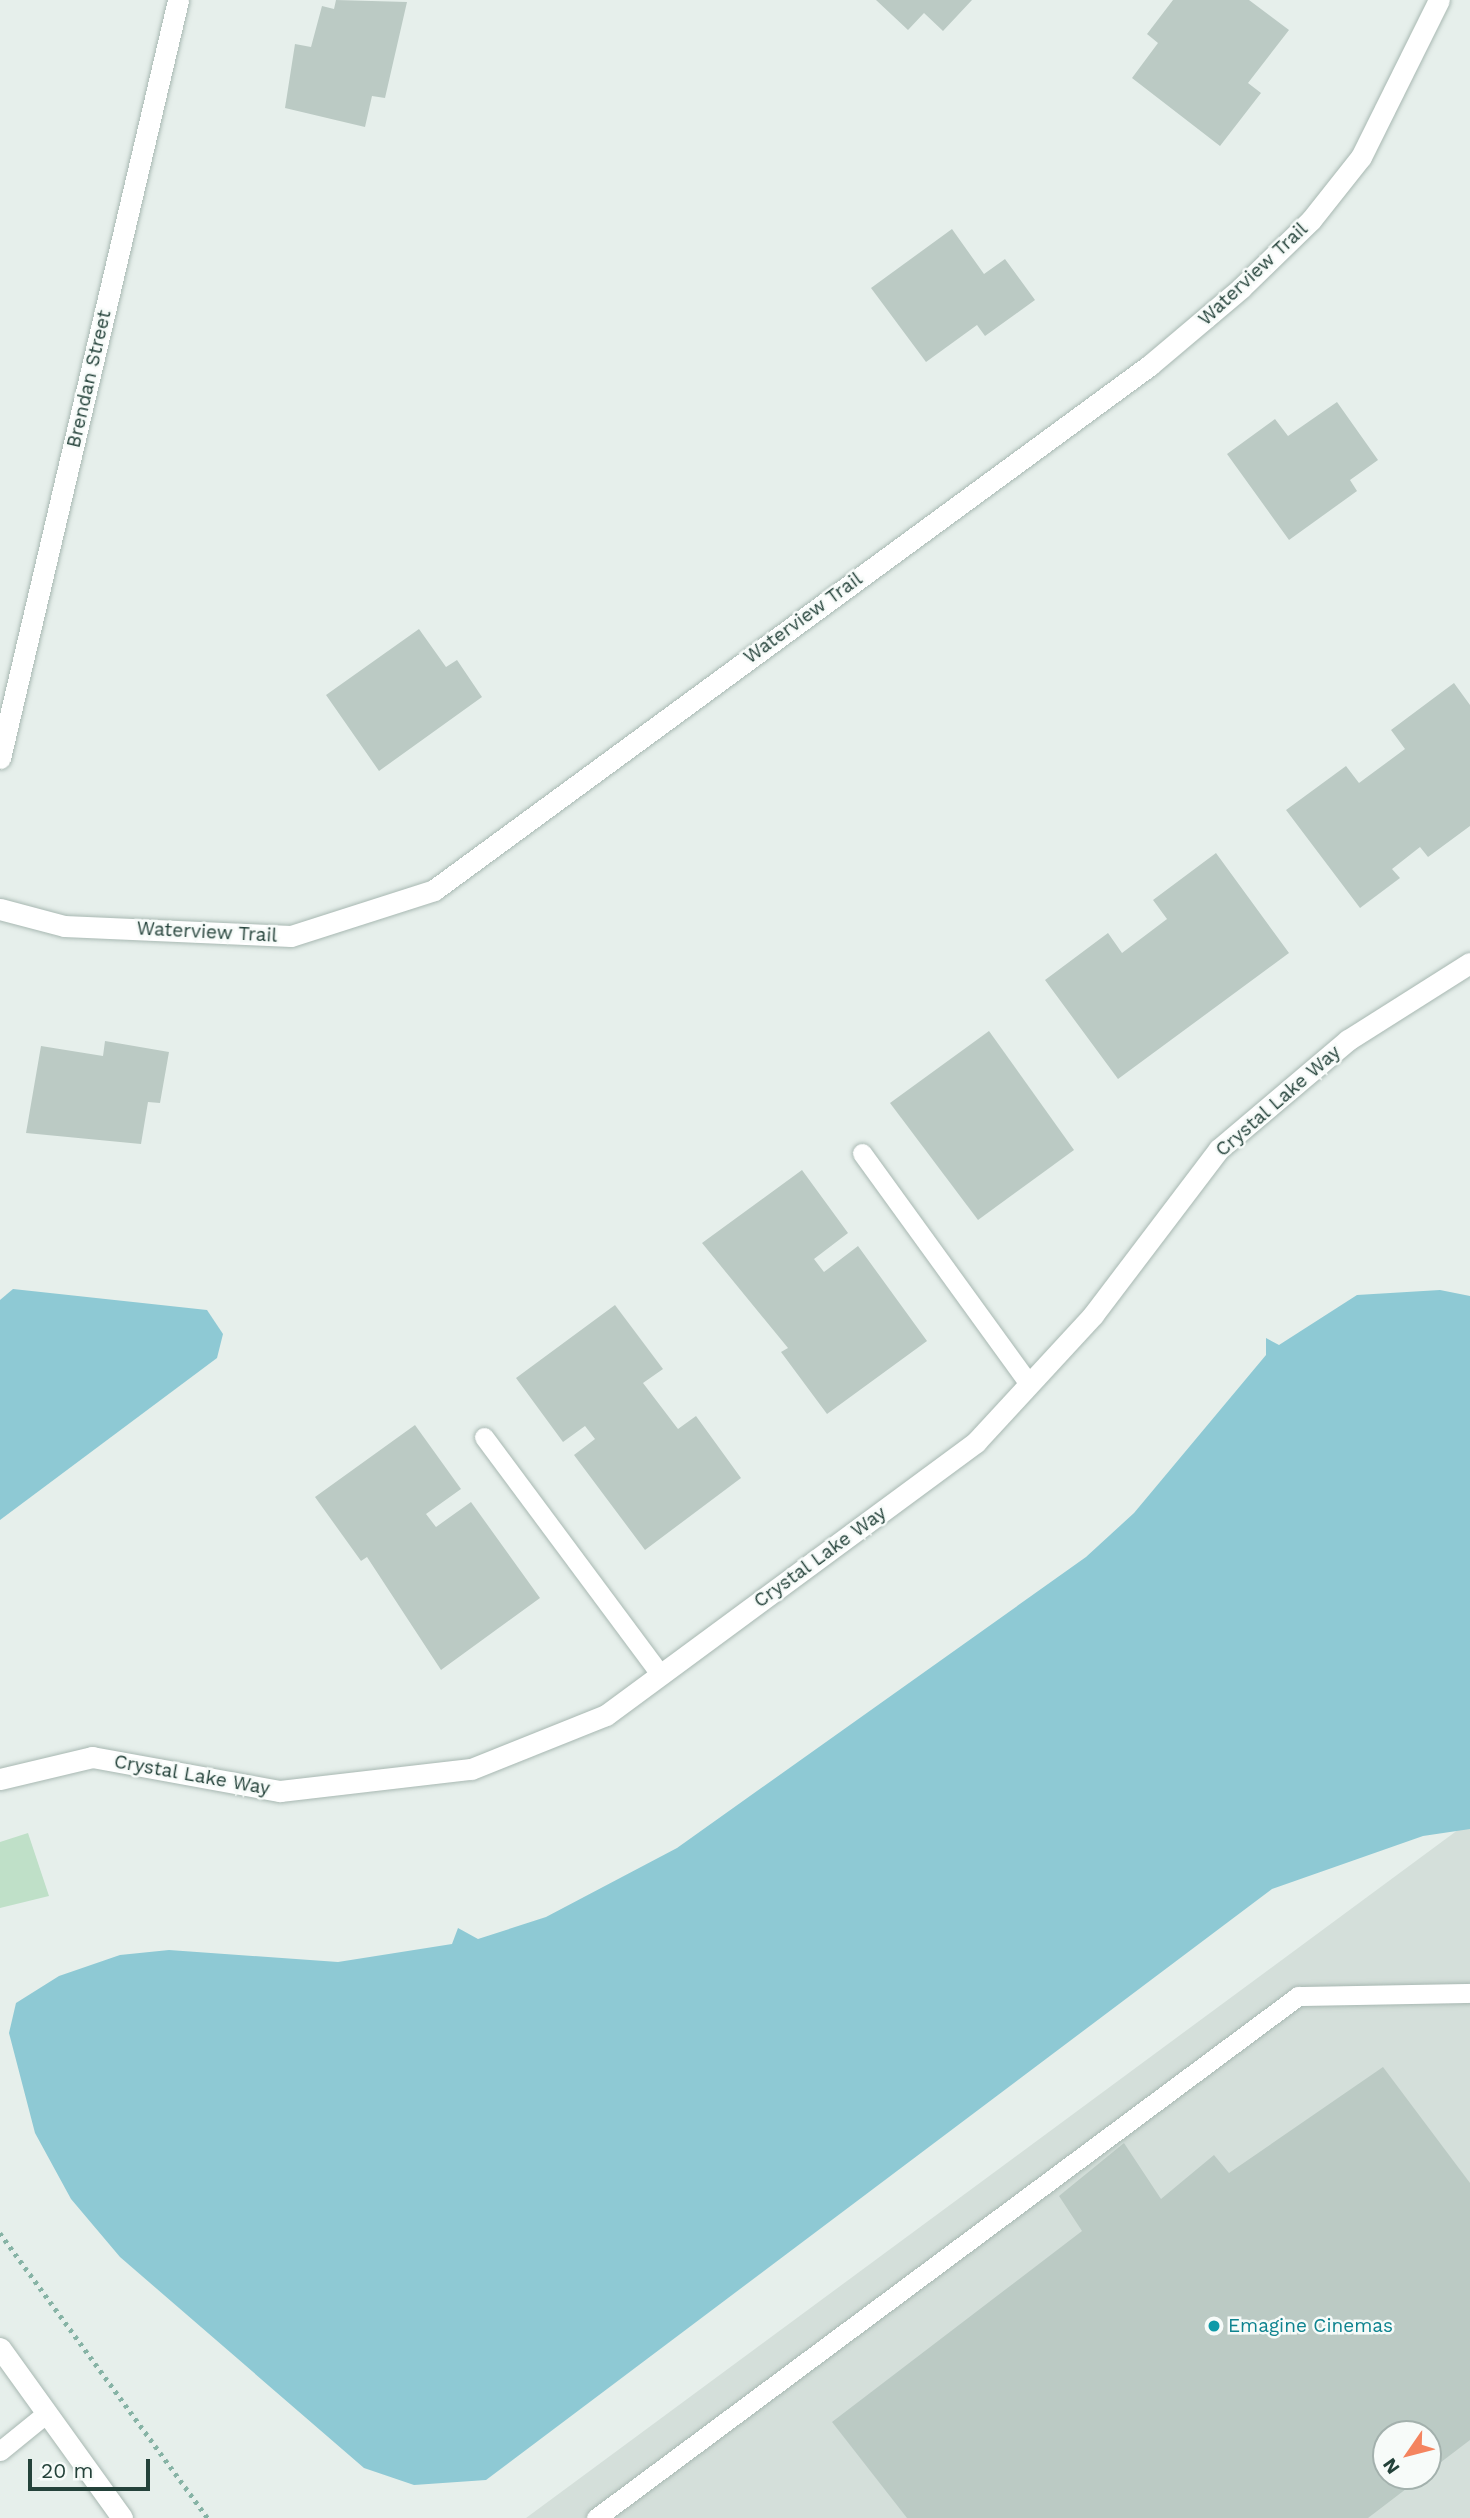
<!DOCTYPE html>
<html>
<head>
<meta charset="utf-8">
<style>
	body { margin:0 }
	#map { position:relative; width:1470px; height:2518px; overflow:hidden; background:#e6efeb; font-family:"Work Sans",sans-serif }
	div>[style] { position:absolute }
	.built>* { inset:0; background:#d4dfda }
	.green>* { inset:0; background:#bfe0c8 }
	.water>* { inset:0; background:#8ec9d4 }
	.building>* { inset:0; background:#bbcac4 }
	.path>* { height:4.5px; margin-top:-2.25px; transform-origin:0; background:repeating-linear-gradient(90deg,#86b3a5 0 3.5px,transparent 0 8.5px) }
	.roads { filter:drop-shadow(0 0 2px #a8b8b2) drop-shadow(0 0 2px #a8b8b2) }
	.service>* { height:19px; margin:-9.5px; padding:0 9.5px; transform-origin:9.5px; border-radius:9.5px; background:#fff }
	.minor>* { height:21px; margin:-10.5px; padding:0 10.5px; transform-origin:10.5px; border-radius:10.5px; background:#fff }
	.tertiary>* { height:21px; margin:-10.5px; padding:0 10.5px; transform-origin:10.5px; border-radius:10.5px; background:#fff }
	.dots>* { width:19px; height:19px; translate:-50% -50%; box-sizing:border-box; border:4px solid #f7fbf9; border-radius:50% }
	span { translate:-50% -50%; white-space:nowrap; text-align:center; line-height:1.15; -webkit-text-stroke:5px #f7fbf9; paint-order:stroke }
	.street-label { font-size:19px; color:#24423a }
	.culture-label { font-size:19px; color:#0d838f }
	.left { translate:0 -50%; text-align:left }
	.north { position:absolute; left:1372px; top:2420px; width:70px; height:70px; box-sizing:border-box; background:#f7fbf9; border:2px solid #a3b1ad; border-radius:50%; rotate:235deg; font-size:19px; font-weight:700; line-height:28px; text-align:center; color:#24423a }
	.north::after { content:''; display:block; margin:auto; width:24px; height:32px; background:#f4845f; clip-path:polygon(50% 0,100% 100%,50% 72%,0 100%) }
	.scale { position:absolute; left:28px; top:2459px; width:122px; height:32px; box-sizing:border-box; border:4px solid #24423a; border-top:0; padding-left:9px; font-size:21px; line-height:24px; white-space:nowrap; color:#24423a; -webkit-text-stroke:5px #f7fbf9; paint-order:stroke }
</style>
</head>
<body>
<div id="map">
	<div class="built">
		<i style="clip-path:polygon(evenodd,1470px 1821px,1470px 2518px,526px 2518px,1470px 1821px,1386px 2434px,1428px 2434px,1428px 2476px,1386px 2476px,1386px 2434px)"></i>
	</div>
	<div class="green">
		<i style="clip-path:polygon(28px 1833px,49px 1896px,0 1908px,0 1842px)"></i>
	</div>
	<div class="water">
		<i style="clip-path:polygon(13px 1289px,207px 1310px,223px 1334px,217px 1358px,0 1520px,0 1300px)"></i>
		<i style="clip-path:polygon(1440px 1290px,1470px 1296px,1470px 1829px,1423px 1836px,1272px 1889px,486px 2480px,414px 2485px,364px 2468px,120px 2257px,71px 2199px,35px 2133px,9px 2033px,16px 2003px,59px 1976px,120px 1955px,169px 1950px,338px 1962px,452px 1944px,458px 1928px,478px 1939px,546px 1917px,677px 1848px,1086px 1557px,1134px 1513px,1266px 1355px,1266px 1338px,1279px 1345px,1357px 1295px)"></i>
	</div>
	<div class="building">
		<i style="clip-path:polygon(336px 0,407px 2px,385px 98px,372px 96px,365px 127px,285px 108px,295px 44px,311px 47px,322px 6px,334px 9px)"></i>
		<i style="clip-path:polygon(876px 0,972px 0,943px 31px,924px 13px,908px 30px)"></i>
		<i style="clip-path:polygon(1173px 0,1249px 0,1289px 30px,1248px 83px,1261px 93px,1220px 146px,1132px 78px,1158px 43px,1147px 34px)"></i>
		<i style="clip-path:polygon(952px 229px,984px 274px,1005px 259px,1035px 300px,985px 336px,977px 325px,926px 362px,871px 288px)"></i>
		<i style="clip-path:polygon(1337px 402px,1378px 460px,1350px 480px,1357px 491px,1289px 540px,1227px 454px,1275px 419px,1288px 436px)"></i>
		<i style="clip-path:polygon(419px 629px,446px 667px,457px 660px,482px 697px,379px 771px,326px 695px)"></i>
		<i style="clip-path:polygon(1454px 683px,1470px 705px,1470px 826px,1428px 857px,1420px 847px,1392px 869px,1400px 878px,1360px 908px,1286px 810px,1346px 766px,1359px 783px,1405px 749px,1391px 730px)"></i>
		<i style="clip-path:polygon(1216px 853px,1289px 953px,1118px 1079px,1045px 980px,1108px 933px,1122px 953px,1167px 919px,1153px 900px)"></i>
		<i style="clip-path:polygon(989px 1031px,1074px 1150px,978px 1220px,890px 1103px)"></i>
		<i style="clip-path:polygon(105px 1041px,169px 1052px,160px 1103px,148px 1102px,141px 1144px,26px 1133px,41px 1046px,103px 1056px)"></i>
		<i style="clip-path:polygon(802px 1170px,848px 1233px,814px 1259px,824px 1272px,858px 1246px,927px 1341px,827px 1414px,781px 1352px,788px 1348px,702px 1243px)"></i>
		<i style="clip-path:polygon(615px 1305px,663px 1369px,643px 1383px,678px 1429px,696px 1416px,741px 1478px,645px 1550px,574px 1455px,595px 1439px,585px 1426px,563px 1442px,516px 1378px)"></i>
		<i style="clip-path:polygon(415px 1425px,461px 1489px,426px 1514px,436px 1527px,471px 1502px,540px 1598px,441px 1670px,367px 1557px,361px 1561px,315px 1497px)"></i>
		<i style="clip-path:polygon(1383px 2067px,1470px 2183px,1470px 2440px,1428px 2472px,1428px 2434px,1386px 2434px,1386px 2476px,1423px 2476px,1368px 2518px,907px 2518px,832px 2422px,1082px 2231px,1059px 2196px,1124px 2143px,1161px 2199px,1214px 2155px,1229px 2173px)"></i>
	</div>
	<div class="path">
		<i style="left:0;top:2233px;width:353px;rotate:53.9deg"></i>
	</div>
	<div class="roads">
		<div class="service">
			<i style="left:862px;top:1153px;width:285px;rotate:54.1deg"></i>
			<i style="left:484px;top:1437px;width:295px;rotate:53.4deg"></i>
			<i style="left:0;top:2451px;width:60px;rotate:-39deg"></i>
			<i style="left:596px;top:2518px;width:875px;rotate:-36.63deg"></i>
			<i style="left:1298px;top:1996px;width:172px;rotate:-1deg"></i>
		</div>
		<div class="minor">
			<i style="left:0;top:758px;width:779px;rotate:-76.78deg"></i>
			<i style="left:0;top:909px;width:66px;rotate:14.9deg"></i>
			<i style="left:64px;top:926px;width:227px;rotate:2.5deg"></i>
			<i style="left:291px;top:936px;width:150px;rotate:-17.8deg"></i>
			<i style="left:434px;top:890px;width:888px;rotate:-36.25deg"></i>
			<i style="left:1150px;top:365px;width:119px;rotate:-40.2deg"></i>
			<i style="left:1241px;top:288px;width:98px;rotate:-44.2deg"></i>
			<i style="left:1311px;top:220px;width:80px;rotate:-51.6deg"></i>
			<i style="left:1361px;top:157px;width:175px;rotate:-63.6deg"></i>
			<i style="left:0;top:1779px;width:95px;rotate:-13.4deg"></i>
			<i style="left:92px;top:1757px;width:191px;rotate:10.3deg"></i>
			<i style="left:280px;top:1791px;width:192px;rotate:-6.6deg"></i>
			<i style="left:471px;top:1769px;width:145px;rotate:-21.8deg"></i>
			<i style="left:606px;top:1715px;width:460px;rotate:-36.4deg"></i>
			<i style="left:976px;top:1442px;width:173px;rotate:-47.3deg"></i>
			<i style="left:1093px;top:1315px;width:208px;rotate:-52.8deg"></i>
			<i style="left:1219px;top:1149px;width:169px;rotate:-40.2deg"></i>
			<i style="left:1348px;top:1040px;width:144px;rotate:-32.3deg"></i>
		</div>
		<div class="tertiary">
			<i style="left:0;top:2348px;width:209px;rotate:54.3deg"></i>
		</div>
	</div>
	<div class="dots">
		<i style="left:1214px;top:2326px;background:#0f9aa8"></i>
	</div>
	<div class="street-label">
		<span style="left:1253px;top:274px;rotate:-43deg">Waterview Trail</span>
		<span style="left:89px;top:379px;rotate:-77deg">Brendan Street</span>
		<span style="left:803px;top:618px;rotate:-36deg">Waterview Trail</span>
		<span style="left:207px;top:932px;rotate:3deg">Waterview Trail</span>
		<span style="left:1278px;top:1101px;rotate:-41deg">Crystal Lake Way</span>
		<span style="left:820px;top:1557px;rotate:-36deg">Crystal Lake Way</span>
		<span style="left:192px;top:1775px;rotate:10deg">Crystal Lake Way</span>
	</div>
	<div class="culture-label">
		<span class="left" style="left:1228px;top:2326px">Emagine Cinemas</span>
	</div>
	<div class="north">N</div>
	<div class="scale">20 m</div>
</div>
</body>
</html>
